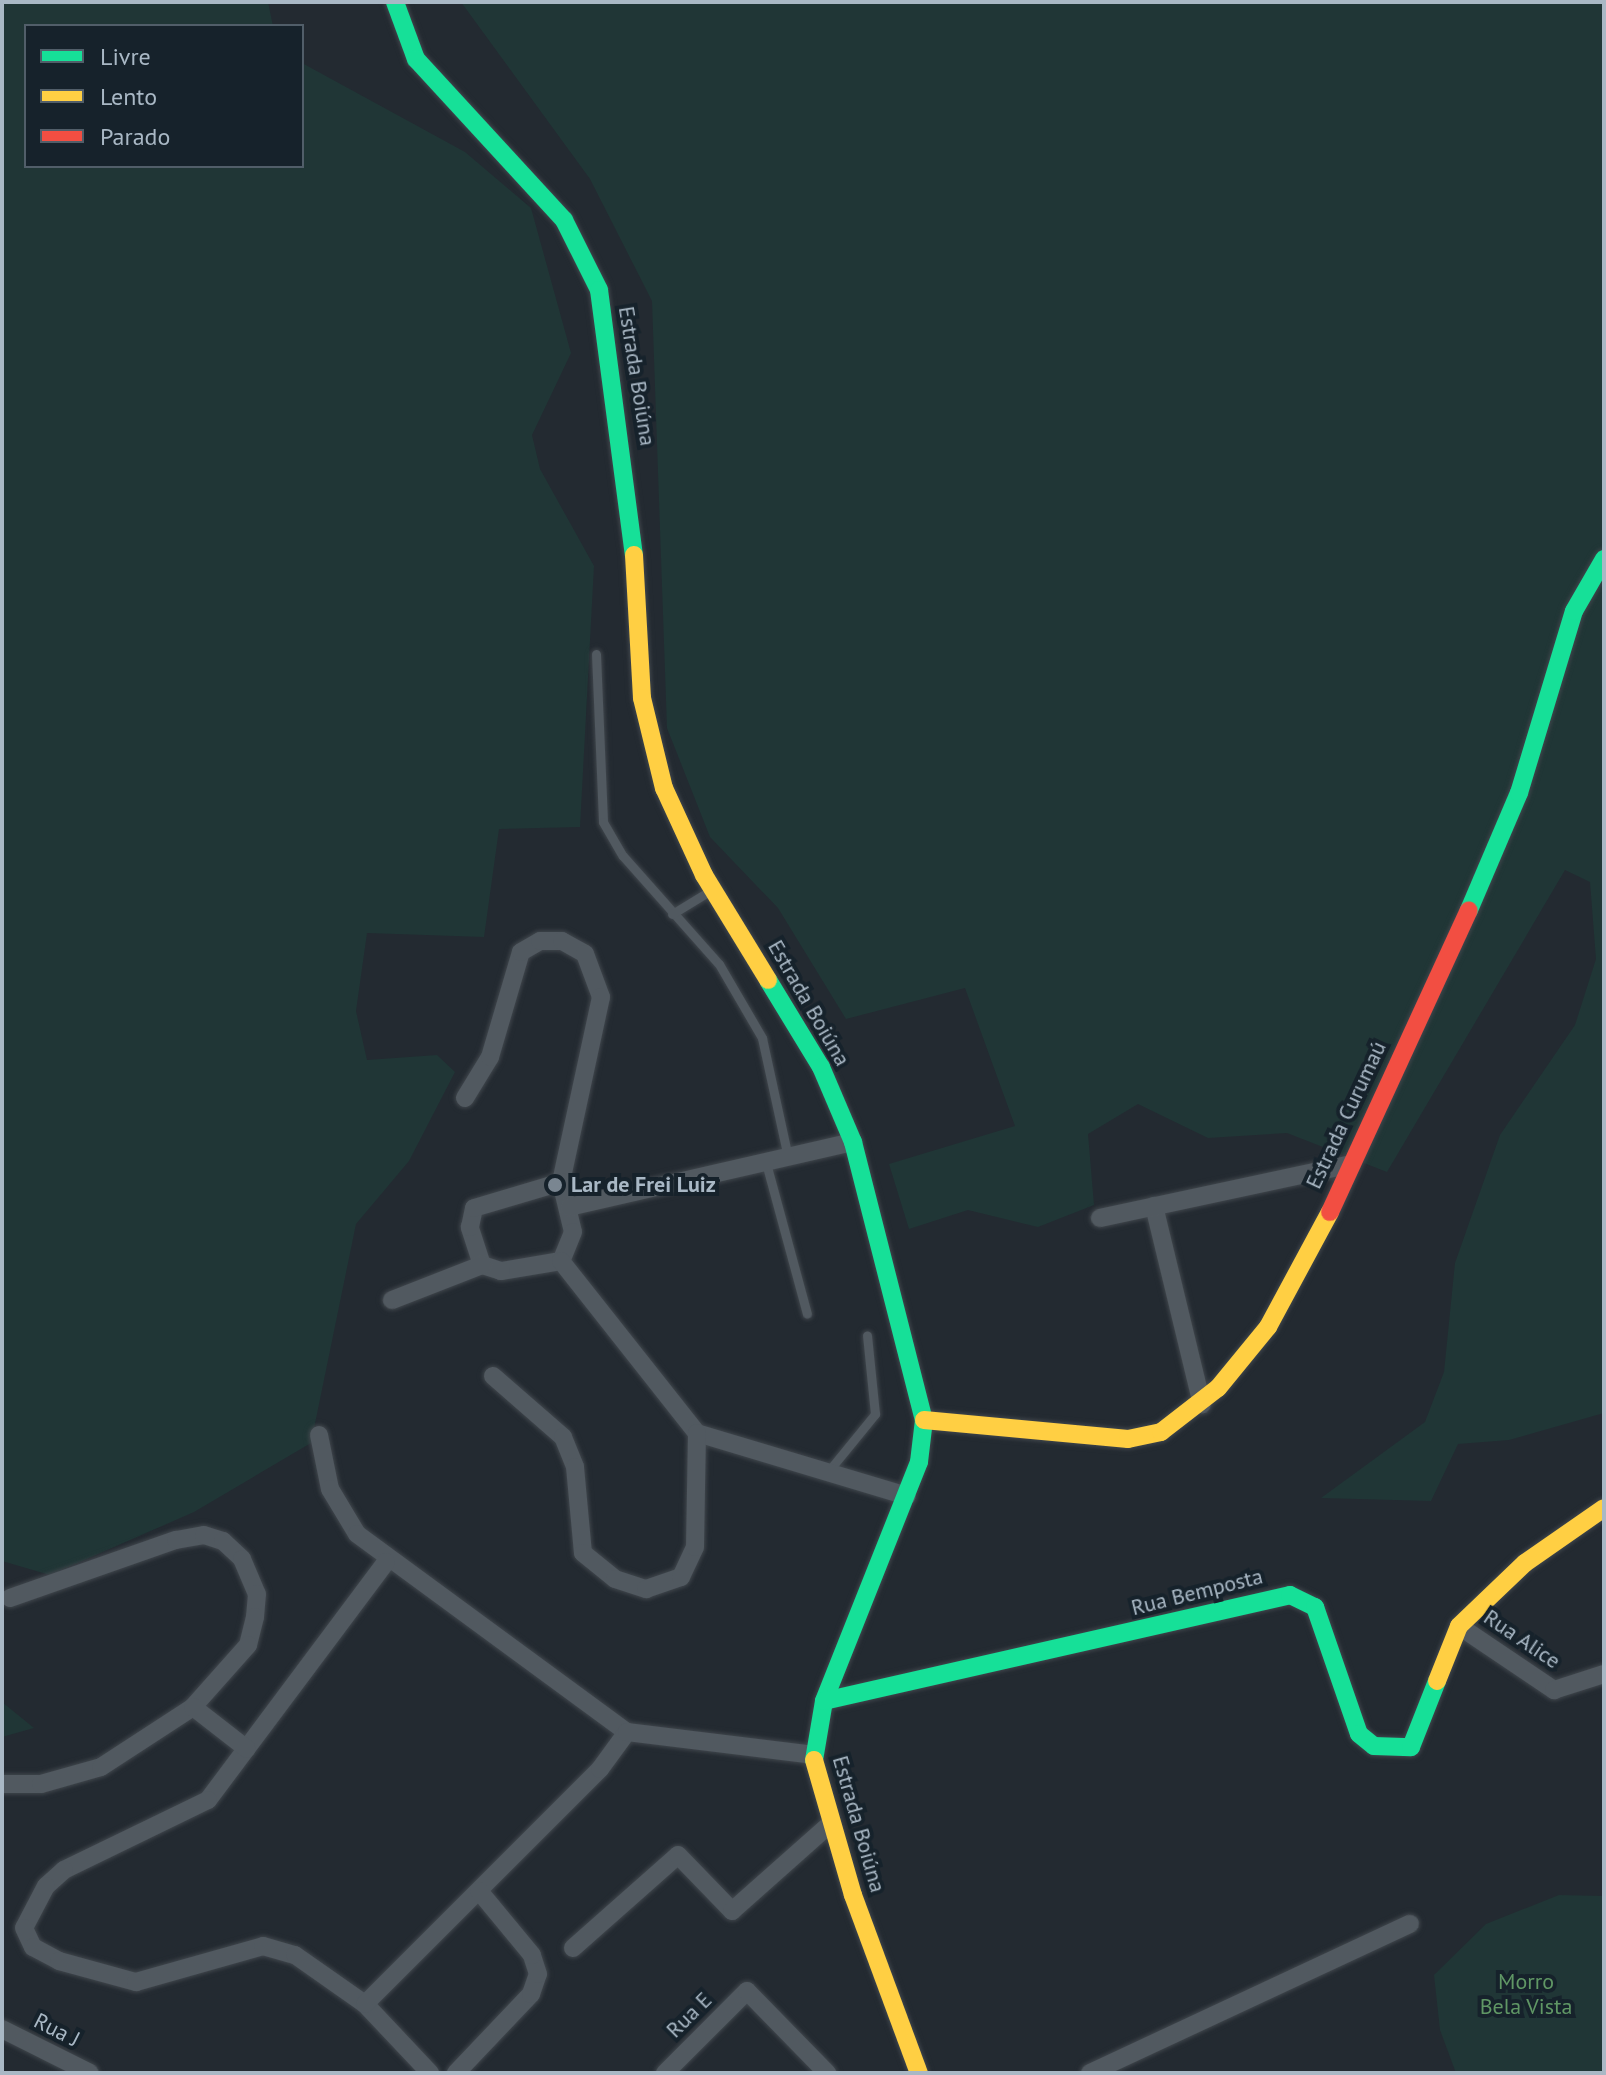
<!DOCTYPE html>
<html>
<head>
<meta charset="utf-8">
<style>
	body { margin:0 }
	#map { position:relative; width:1606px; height:2075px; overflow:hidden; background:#232a31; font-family:"PT Sans",sans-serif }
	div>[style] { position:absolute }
	.green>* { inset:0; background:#203636 }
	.roads { filter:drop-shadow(0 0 2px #40464c) drop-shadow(0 0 2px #40464c) }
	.lane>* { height:9px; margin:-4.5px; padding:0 4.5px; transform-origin:4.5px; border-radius:4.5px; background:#515960 }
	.street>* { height:18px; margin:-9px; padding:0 9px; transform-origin:9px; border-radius:9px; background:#515960 }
	.fast>* { height:18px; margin:-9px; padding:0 9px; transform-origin:9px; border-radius:9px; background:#16e098 }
	.slow>* { height:18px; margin:-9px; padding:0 9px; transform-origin:9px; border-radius:9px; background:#ffcf43 }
	.jam>* { height:18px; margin:-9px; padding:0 9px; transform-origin:9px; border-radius:9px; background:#f24e42 }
	.dots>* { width:22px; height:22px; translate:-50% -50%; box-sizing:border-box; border:4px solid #16222b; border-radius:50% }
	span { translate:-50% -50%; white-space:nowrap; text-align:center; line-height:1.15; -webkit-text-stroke:8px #16222b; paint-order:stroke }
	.street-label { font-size:22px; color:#a9b8c5 }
	.poi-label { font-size:22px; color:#a9b8c5; font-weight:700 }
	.left { translate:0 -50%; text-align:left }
	.park-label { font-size:22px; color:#609765 }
	.frame { position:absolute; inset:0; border:4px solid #a9b8c5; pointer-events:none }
	.legend { position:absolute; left:24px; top:24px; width:280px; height:144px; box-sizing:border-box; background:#16222b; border:2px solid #515e69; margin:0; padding:10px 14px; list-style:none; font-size:24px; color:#a9b8c5 }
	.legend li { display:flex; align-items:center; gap:16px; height:40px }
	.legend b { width:40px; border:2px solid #515e69 }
</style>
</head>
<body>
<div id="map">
	<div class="green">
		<i style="clip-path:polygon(2px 2px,268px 2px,273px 26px,26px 26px,26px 166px,302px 166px,302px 63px,465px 152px,531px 208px,571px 353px,532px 435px,540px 469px,594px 566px,580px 827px,499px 829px,484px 937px,367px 933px,356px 1011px,367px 1060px,437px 1055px,455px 1072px,409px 1161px,356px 1224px,311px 1443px,194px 1512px,50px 1575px,2px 1561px)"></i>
		<i style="clip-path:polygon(461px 2px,1604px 2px,1604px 1413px,1509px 1440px,1458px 1444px,1431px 1501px,1321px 1498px,1425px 1422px,1444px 1372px,1455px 1263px,1500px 1135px,1575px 1025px,1596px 959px,1590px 882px,1565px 870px,1387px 1172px,1287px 1133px,1208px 1138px,1138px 1104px,1088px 1134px,1094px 1205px,1038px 1227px,968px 1210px,909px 1229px,889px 1164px,1015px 1126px,965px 988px,846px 1019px,778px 908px,710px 837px,667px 728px,652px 301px,590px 179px)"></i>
		<i style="clip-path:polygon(2px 1702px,34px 1728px,2px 1737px)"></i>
		<i style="clip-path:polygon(1559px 1895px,1604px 1896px,1604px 2073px,1456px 2073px,1440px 2030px,1434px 1975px,1486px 1924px)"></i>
	</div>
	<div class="roads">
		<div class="lane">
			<i style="left:596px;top:654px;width:168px;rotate:87.6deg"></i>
			<i style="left:603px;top:822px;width:39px;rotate:60deg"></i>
			<i style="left:623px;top:856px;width:144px;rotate:48.4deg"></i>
			<i style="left:719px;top:964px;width:86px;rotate:59.8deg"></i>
			<i style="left:762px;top:1038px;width:122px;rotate:77.7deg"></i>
			<i style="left:672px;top:914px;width:48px;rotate:-31.4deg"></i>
			<i style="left:766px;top:1163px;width:156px;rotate:74.8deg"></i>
			<i style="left:831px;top:1468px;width:70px;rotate:-50.8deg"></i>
			<i style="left:875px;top:1414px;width:79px;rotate:-95.8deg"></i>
		</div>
		<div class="street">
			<i style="left:465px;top:1098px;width:48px;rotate:-58.6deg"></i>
			<i style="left:490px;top:1057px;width:109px;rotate:-73.6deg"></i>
			<i style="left:521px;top:952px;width:22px;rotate:-30deg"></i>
			<i style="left:540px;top:941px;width:22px"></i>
			<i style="left:562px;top:941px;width:26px;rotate:29deg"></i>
			<i style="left:585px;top:954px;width:46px;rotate:69.6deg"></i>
			<i style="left:601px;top:997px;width:189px;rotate:102.2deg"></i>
			<i style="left:561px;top:1182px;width:51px;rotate:76.5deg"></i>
			<i style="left:573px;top:1232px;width:31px;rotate:112deg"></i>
			<i style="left:561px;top:1261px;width:61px;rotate:170.5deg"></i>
			<i style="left:501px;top:1271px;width:20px;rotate:-162deg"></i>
			<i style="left:482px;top:1265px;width:40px;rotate:-108deg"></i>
			<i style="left:470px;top:1227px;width:19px;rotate:-78deg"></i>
			<i style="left:474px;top:1208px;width:91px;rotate:-16.6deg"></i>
			<i style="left:1154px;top:1206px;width:204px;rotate:76.4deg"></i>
			<i style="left:569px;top:1207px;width:291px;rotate:-12.9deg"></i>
			<i style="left:1100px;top:1218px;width:254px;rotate:-12.1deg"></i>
			<i style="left:561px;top:1261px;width:219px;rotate:51.7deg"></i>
			<i style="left:697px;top:1433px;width:219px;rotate:16.7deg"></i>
			<i style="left:392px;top:1300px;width:97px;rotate:-21.3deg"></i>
			<i style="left:493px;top:1376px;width:93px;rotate:41.1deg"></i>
			<i style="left:563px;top:1437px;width:32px;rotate:68deg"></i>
			<i style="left:575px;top:1467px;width:86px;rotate:84.7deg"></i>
			<i style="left:583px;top:1553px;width:41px;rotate:39.1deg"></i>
			<i style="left:615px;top:1579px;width:33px;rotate:18deg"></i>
			<i style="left:646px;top:1589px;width:37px;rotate:-19deg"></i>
			<i style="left:681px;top:1577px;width:33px;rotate:-65deg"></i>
			<i style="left:695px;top:1547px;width:114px;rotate:-89deg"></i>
			<i style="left:319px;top:1435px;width:55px;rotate:78.5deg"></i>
			<i style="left:330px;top:1489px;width:52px;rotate:59deg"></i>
			<i style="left:357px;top:1534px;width:335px;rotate:36.3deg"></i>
			<i style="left:386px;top:1562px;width:297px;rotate:126.8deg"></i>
			<i style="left:208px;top:1800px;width:160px;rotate:154.1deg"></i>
			<i style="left:64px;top:1870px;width:24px;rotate:138deg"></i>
			<i style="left:46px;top:1886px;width:47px;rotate:117.6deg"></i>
			<i style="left:24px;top:1928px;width:21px;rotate:65deg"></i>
			<i style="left:33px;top:1947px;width:30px;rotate:28deg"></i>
			<i style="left:59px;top:1961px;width:80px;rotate:15.3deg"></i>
			<i style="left:136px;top:1982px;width:132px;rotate:-15.8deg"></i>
			<i style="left:263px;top:1946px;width:33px;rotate:16deg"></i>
			<i style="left:295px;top:1955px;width:85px;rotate:35deg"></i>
			<i style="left:365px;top:2004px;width:95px;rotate:46.7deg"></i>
			<i style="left:10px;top:1598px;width:176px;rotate:-19.3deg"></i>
			<i style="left:176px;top:1540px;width:28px;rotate:-10deg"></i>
			<i style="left:204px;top:1535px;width:20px;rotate:18deg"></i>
			<i style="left:223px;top:1541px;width:26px;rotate:43deg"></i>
			<i style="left:242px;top:1559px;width:38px;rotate:67deg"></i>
			<i style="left:257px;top:1594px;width:23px;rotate:95deg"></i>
			<i style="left:255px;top:1617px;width:29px;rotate:104deg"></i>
			<i style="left:248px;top:1645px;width:83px;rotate:131.6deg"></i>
			<i style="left:1459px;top:1626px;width:115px;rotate:34deg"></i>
			<i style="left:1554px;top:1690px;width:52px;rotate:-17.7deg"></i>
			<i style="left:2px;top:1784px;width:39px"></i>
			<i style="left:41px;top:1784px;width:62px;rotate:-15.8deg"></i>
			<i style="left:101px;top:1767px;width:110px;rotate:-33.1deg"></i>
			<i style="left:193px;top:1707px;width:68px;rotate:37.9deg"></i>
			<i style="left:573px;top:1948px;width:140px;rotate:-41.5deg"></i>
			<i style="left:678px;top:1855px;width:78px;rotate:46deg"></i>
			<i style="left:732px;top:1911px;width:132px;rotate:-41.6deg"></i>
			<i style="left:365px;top:2004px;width:332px;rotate:-45deg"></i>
			<i style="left:600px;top:1769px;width:46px;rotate:-53.9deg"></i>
			<i style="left:627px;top:1732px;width:187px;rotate:7deg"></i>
			<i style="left:2px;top:2029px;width:98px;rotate:26.6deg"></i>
			<i style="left:456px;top:2073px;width:109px;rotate:-46.5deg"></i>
			<i style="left:531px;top:1994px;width:21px;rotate:-71deg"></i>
			<i style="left:538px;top:1974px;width:20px;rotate:-108deg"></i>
			<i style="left:532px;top:1955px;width:83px;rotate:-129.6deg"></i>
			<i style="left:665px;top:2073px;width:116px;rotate:-45deg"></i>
			<i style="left:747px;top:1991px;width:115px;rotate:45.7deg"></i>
			<i style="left:1090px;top:2073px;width:353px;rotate:-25deg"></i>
		</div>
		<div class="fast">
			<i style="left:395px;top:2px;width:61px;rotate:69.8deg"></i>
			<i style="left:416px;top:59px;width:219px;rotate:47.4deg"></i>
			<i style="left:564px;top:220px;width:78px;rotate:63.4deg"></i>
			<i style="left:599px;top:290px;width:267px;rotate:82.5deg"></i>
			<i style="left:1469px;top:910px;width:127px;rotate:-66.9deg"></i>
			<i style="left:1519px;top:793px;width:190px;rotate:-73.2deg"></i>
			<i style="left:1574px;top:611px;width:60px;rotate:-60deg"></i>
			<i style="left:768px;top:980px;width:102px;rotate:58.7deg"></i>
			<i style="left:821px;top:1067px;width:82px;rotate:66.9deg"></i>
			<i style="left:853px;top:1142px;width:287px;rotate:75.7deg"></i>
			<i style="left:924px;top:1420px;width:42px;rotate:96.8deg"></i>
			<i style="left:919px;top:1462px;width:257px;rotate:111.7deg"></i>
			<i style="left:824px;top:1701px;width:60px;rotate:99.6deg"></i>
			<i style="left:824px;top:1701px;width:478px;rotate:-12.8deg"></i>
			<i style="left:1290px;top:1595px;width:28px;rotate:26deg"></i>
			<i style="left:1315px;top:1607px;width:134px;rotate:70.9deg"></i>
			<i style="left:1359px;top:1734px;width:19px;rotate:39deg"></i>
			<i style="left:1374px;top:1746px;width:37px;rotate:2deg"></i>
			<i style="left:1411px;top:1747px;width:71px;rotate:-68.5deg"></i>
		</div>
		<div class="slow">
			<i style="left:634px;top:555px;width:143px;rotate:86.8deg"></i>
			<i style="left:642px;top:698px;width:93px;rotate:76.3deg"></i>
			<i style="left:664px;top:788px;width:96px;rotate:65.3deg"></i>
			<i style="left:704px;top:875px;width:123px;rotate:58.6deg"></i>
			<i style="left:924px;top:1420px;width:205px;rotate:5.3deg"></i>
			<i style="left:1128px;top:1439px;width:34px;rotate:-12deg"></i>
			<i style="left:1161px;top:1432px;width:72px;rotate:-37.7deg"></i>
			<i style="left:1218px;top:1388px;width:79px;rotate:-50.7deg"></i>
			<i style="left:1268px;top:1327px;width:131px;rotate:-61.7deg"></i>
			<i style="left:1437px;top:1681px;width:59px;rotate:-68.2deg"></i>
			<i style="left:1459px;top:1626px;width:91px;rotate:-43.7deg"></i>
			<i style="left:1525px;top:1563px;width:96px;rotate:-34.8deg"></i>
			<i style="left:814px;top:1760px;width:141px;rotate:73.9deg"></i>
			<i style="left:853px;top:1895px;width:190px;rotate:69.7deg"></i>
		</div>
		<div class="jam">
			<i style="left:1330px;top:1212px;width:332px;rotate:-65.3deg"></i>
		</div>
	</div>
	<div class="dots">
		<i style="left:555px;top:1185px;background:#7a8691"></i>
	</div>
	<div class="street-label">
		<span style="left:637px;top:376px;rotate:81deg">Estrada Boiúna</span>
		<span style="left:809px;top:1003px;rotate:60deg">Estrada Boiúna</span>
		<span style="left:1346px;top:1115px;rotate:-65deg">Estrada Curumaú</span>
		<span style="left:1197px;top:1592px;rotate:-14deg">Rua Bemposta</span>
		<span style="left:1522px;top:1639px;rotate:34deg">Rua Alice</span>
		<span style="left:859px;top:1824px;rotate:74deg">Estrada Boiúna</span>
		<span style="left:689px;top:2015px;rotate:-45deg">Rua E</span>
		<span style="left:57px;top:2030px;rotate:27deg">Rua J</span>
	</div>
	<div class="poi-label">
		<span class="left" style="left:571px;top:1185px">Lar de Frei Luiz</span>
	</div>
	<div class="park-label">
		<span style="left:1526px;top:1994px">Morro<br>Bela Vista</span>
	</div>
	<div class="frame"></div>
	<ul class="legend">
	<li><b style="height:10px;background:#16e098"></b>Livre</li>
	<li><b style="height:10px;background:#ffcf43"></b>Lento</li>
	<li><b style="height:10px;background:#f24e42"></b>Parado</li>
	</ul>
</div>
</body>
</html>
